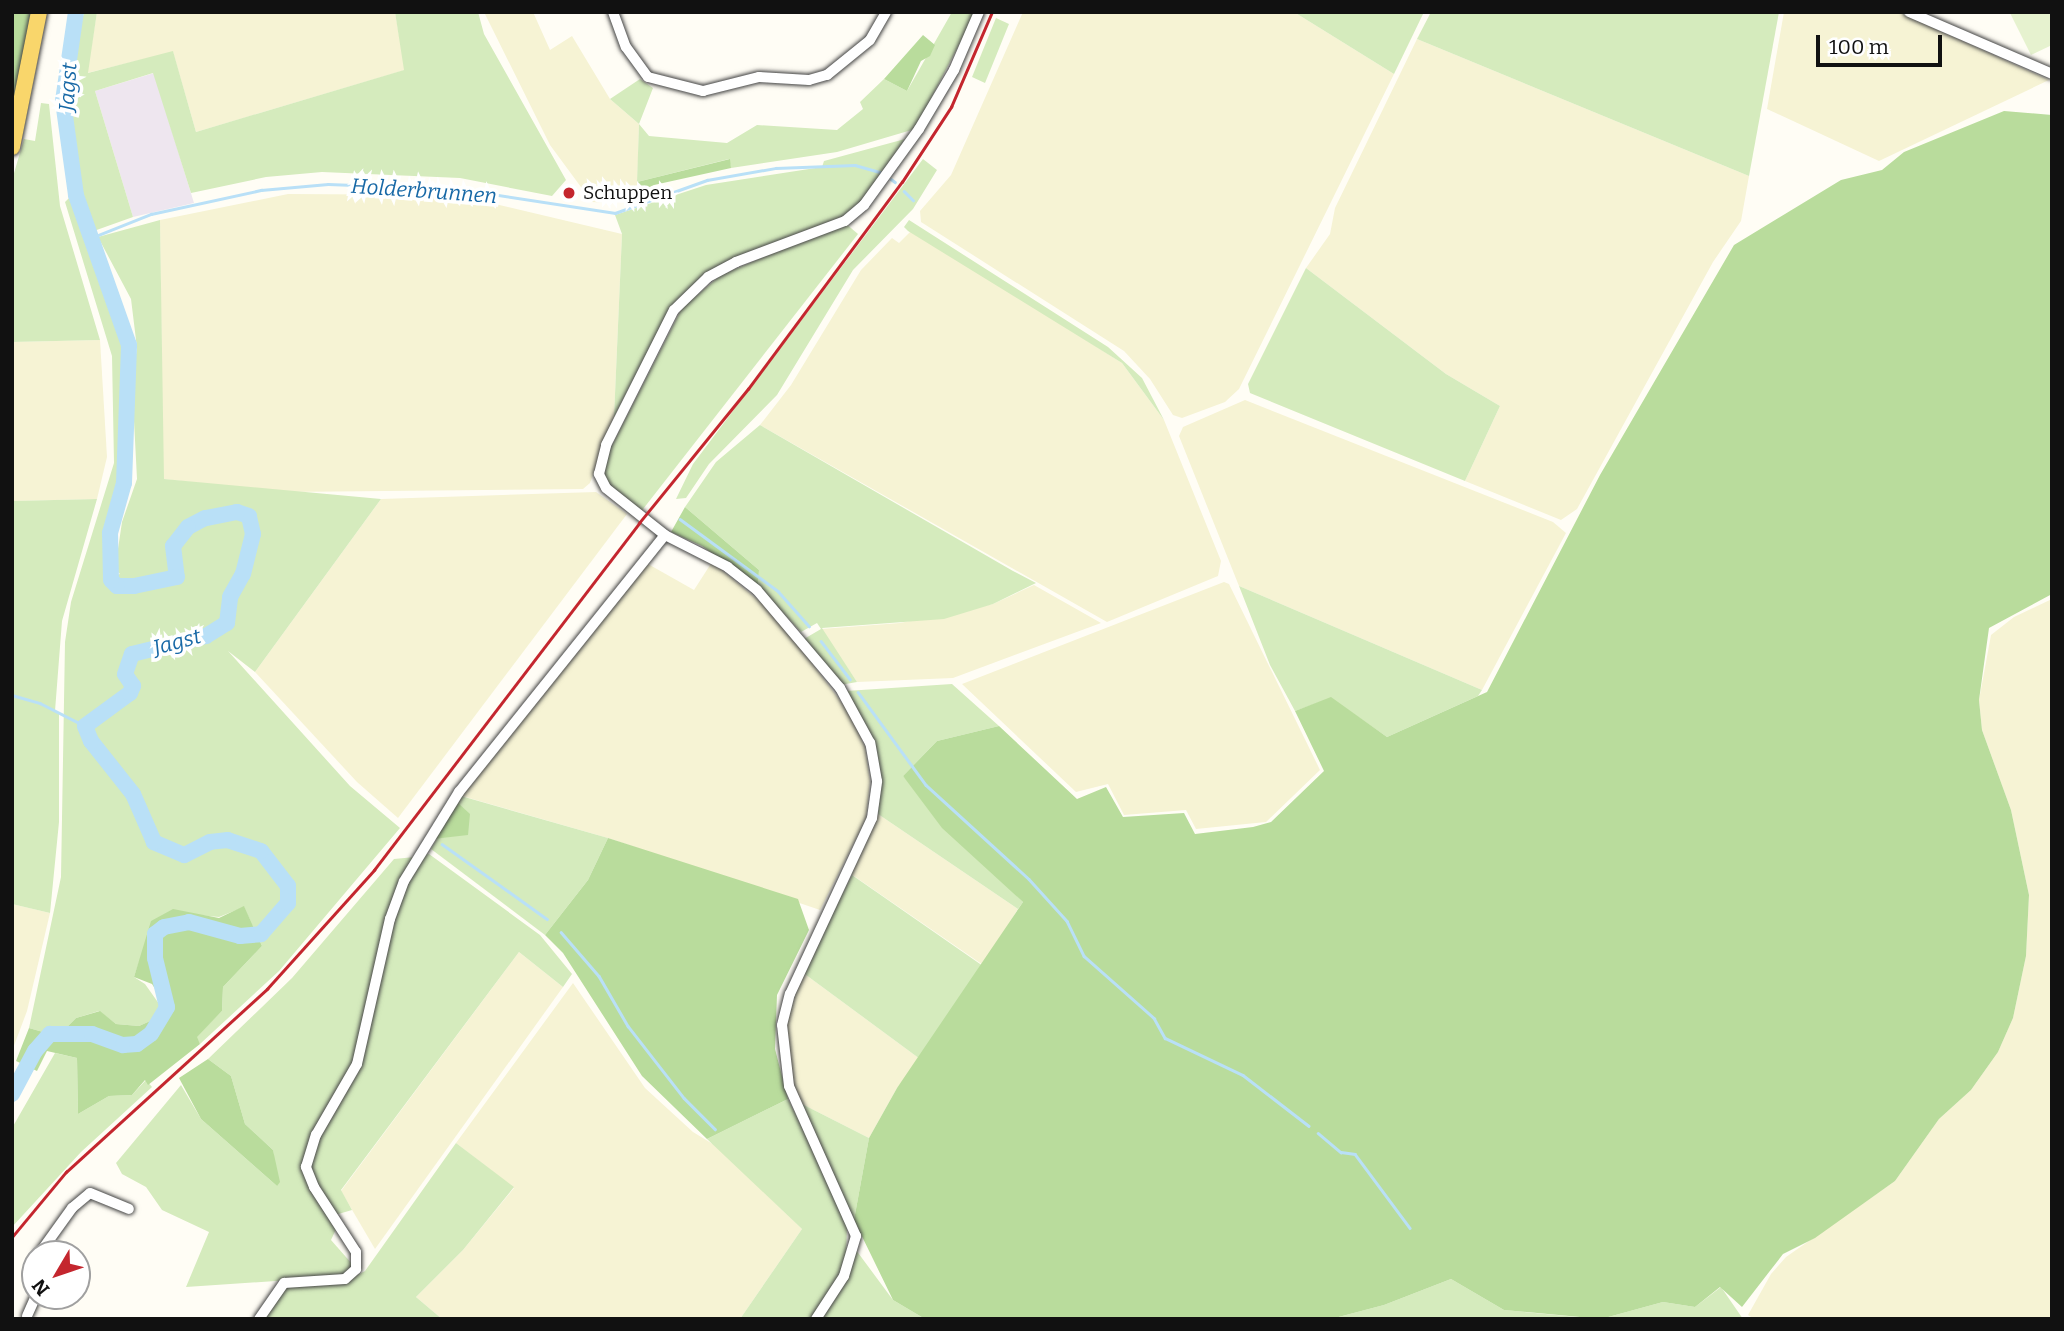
<!DOCTYPE html>
<html>
<head>
<meta charset="utf-8">
<style>
	body { margin:0 }
	#map { position:relative; width:2064px; height:1331px; overflow:hidden; background:#fffdf5; font-family:Bitter,serif }
	div>[style] { position:absolute }
	.industrial>* { inset:0; background:#eee6ef }
	.farmland>* { inset:0; background:#f6f3d4 }
	.green>* { inset:0; background:#d5ebbd }
	.forest>* { inset:0; background:#b9dc9c }
	.pitch>* { inset:0; background:#e6f2cf }
	.stream>* { height:2.5px; margin:-1.25px; padding:0 1.25px; transform-origin:1.25px; border-radius:1.25px; background:#b9e0f7 }
	.river>* { height:16px; margin:-8px; padding:0 8px; transform-origin:8px; border-radius:8px; background:#b9e0f7 }
	.roads { filter:drop-shadow(0 0 2px #444) drop-shadow(0 0 2px #444) }
	.minor>* { height:10px; margin:-5px; padding:0 5px; transform-origin:5px; border-radius:5px; background:#fff }
	.primary>* { height:16px; margin:-8px; padding:0 8px; transform-origin:8px; border-radius:8px; background:#f9d66b }
	.rail>* { height:2.5px; margin:-1.25px; padding:0 1.25px; transform-origin:1.25px; border-radius:1.25px; background:#c4262e }
	.dots>* { width:19px; height:19px; translate:-50% -50%; box-sizing:border-box; border:4px solid #fff; border-radius:50% }
	span { translate:-50% -50%; white-space:nowrap; text-align:center; line-height:1.15; -webkit-text-stroke:7px #fff; paint-order:stroke }
	.poi-label { font-size:19px; color:#111 }
	.left { translate:0 -50%; text-align:left }
	.water-label { font-size:21px; color:#1768a6; font-style:italic }
	.frame { position:absolute; inset:0; border:14px solid #111; pointer-events:none }
	.north { position:absolute; left:21px; top:1240px; width:70px; height:70px; box-sizing:border-box; background:#fff; border:2px solid #a0a0a0; border-radius:50%; rotate:231deg; font-size:19px; font-weight:700; line-height:28px; text-align:center; color:#111 }
	.north::after { content:''; display:block; margin:auto; width:24px; height:32px; background:#c4262e; clip-path:polygon(50% 0,100% 100%,50% 72%,0 100%) }
	.scale { position:absolute; left:1816px; top:35px; width:126px; height:32px; box-sizing:border-box; border:4px solid #111; border-top:0; padding-left:9px; font-size:21px; line-height:24px; white-space:nowrap; color:#111; -webkit-text-stroke:5px #fff; paint-order:stroke }
</style>
</head>
<body>
<div id="map">
	<div class="industrial">
		<i style="clip-path:polygon(154px 73px,194px 203px,133px 217px,95px 91px)"></i>
	</div>
	<div class="farmland">
		<i style="clip-path:polygon(97px 12px,395px 12px,405px 70px,196px 132px,173px 52px,87px 73px)"></i>
		<i style="clip-path:polygon(484px 12px,533px 12px,550px 50px,572px 36px,610px 99px,639px 124px,637px 193px,611px 203px,592px 202px,550px 145px)"></i>
		<i style="clip-path:polygon(1023px 12px,1294px 12px,1394px 74px,1239px 389px,1225px 402px,1182px 418px,1173px 415px,1150px 379px,1124px 351px,921px 222px,920px 211px,951px 175px)"></i>
		<i style="clip-path:polygon(1784px 12px,1898px 12px,2049px 80px,1879px 161px,1767px 109px)"></i>
		<i style="clip-path:polygon(1417px 39px,1749px 176px,1741px 221px,1713px 262px,1577px 509px,1561px 520px,1465px 481px,1500px 406px,1446px 374px,1306px 268px,1330px 234px,1335px 208px)"></i>
		<i style="clip-path:polygon(288px 194px,457px 195px,622px 234px,614px 417px,590px 483px,583px 489px,285px 492px,163px 479px,160px 220px)"></i>
		<i style="clip-path:polygon(912px 230px,1122px 363px,1164px 420px,1221px 561px,1218px 576px,1107px 622px,760px 425px,791px 385px,861px 270px,892px 238px,899px 243px)"></i>
		<i style="clip-path:polygon(100px 340px,107px 457px,97px 499px,12px 501px,12px 342px)"></i>
		<i style="clip-path:polygon(1245px 400px,1553px 522px,1566px 533px,1482px 690px,1239px 586px,1179px 436px,1183px 427px)"></i>
		<i style="clip-path:polygon(596px 492px,627px 514px,398px 818px,357px 782px,255px 672px,381px 499px)"></i>
		<i style="clip-path:polygon(712px 562px,764px 605px,804px 653px,848px 711px,865px 747px,870px 781px,866px 819px,820px 910px,608px 838px,462px 796px,648px 564px,694px 590px)"></i>
		<i style="clip-path:polygon(1224px 582px,1229px 584px,1320px 770px,1266px 822px,1196px 829px,1186px 810px,1124px 815px,1108px 784px,1076px 792px,962px 684px)"></i>
		<i style="clip-path:polygon(1034px 585px,1101px 623px,953px 678px,857px 682px,821px 629px,900px 623px,993px 604px)"></i>
		<i style="clip-path:polygon(2052px 599px,2052px 1319px,1754px 1319px,1748px 1315px,1771px 1274px,1786px 1257px,1895px 1181px,1939px 1119px,1971px 1090px,1998px 1052px,2013px 1018px,2026px 956px,2029px 895px,2011px 810px,1982px 730px,1979px 700px,1991px 635px,2014px 617px)"></i>
		<i style="clip-path:polygon(878px 814px,1018px 909px,983px 965px,851px 874px)"></i>
		<i style="clip-path:polygon(12px 904px,50px 913px,27px 1011px,12px 1051px)"></i>
		<i style="clip-path:polygon(519px 952px,563px 987px,375px 1249px,341px 1191px)"></i>
		<i style="clip-path:polygon(802px 972px,920px 1059px,897px 1088px,869px 1138px,802px 1104px,792px 1084px,786px 1027px)"></i>
		<i style="clip-path:polygon(573px 983px,645px 1088px,693px 1132px,716px 1146px,802px 1229px,740px 1319px,442px 1319px,416px 1297px,463px 1250px,514px 1188px,456px 1143px)"></i>
	</div>
	<div class="green">
		<i style="clip-path:polygon(84px 12px,97px 12px,88px 73px,173px 51px,196px 132px,404px 70px,395px 12px,478px 12px,484px 34px,566px 180px,552px 196px,460px 178px,322px 172px,266px 177px,191px 193px,153px 73px,95px 91px,133px 217px,91px 232px,78px 194px,69px 112px,70px 77px)"></i>
		<i style="clip-path:polygon(952px 12px,976px 12px,915px 129px,837px 152px,731px 168px,729px 159px,637px 182px,639px 124px,610px 99px,640px 79px,653px 88px,639px 124px,649px 136px,727px 143px,757px 125px,837px 130px,863px 109px,860px 102px,884px 79px,907px 91px)"></i>
		<i style="clip-path:polygon(1294px 12px,1424px 12px,1394px 74px)"></i>
		<i style="clip-path:polygon(1431px 12px,1779px 12px,1749px 176px,1417px 39px)"></i>
		<i style="clip-path:polygon(996px 18px,1009px 24px,985px 83px,972px 77px)"></i>
		<i style="clip-path:polygon(41px 103px,49px 104px,60px 206px,100px 340px,12px 342px,12px 180px,24px 139px,35px 141px)"></i>
		<i style="clip-path:polygon(905px 139px,864px 198px,842px 219px,734px 259px,669px 310px,614px 417px,622px 234px,615px 215px,706px 185px,822px 167px,824px 161px)"></i>
		<i style="clip-path:polygon(923px 159px,937px 170px,913px 209px,853px 270px,777px 395px,709px 464px,686px 498px,676px 499px,693px 464px)"></i>
		<i style="clip-path:polygon(70px 197px,122px 331px,120px 485px,103px 549px,103px 571px,108px 577px,120px 574px,115px 569px,122px 522px,137px 479px,132px 382px,137px 348px,131px 299px,98px 237px,160px 220px,164px 479px,381px 499px,255px 672px,228px 651px,350px 786px,400px 828px,279px 971px,200px 1044px,196px 1037px,222px 1011px,223px 987px,262px 946px,244px 907px,219px 917px,198px 915px,139px 962px,134px 977px,145px 984px,162px 1008px,159px 1017px,139px 1026px,116px 1024px,99px 1011px,76px 1018px,66px 1028px,43px 1032px,29px 1028px,61px 877px,65px 642px,71px 602px,114px 463px,112px 356px,65px 202px)"></i>
		<i style="clip-path:polygon(909px 220px,1108px 347px,1142px 378px,1164px 420px,1122px 363px,908px 231px,904px 227px)"></i>
		<i style="clip-path:polygon(845px 223px,858px 234px,640px 513px,605px 482px,601px 467px,682px 308px,721px 275px)"></i>
		<i style="clip-path:polygon(1306px 268px,1446px 374px,1500px 406px,1465px 481px,1250px 393px,1248px 384px)"></i>
		<i style="clip-path:polygon(760px 425px,1013px 571px,1036px 583px,993px 604px,944px 619px,822px 628px,857px 682px,840px 685px,804px 639px,821px 629px,817px 623px,801px 632px,758px 586px,759px 570px,685px 507px,716px 462px)"></i>
		<i style="clip-path:polygon(97px 499px,62px 621px,55px 711px,59px 713px,59px 822px,50px 913px,12px 904px,12px 501px)"></i>
		<i style="clip-path:polygon(1239px 586px,1482px 690px,1478px 696px,1387px 737px,1331px 698px,1295px 711px,1270px 665px)"></i>
		<i style="clip-path:polygon(952px 684px,999px 726px,937px 741px,903px 776px,1023px 902px,1018px 909px,878px 814px,880px 779px,846px 691px)"></i>
		<i style="clip-path:polygon(461px 796px,608px 838px,588px 880px,545px 935px,431px 849px)"></i>
		<i style="clip-path:polygon(429px 854px,540px 935px,572px 974px,563px 987px,519px 952px,341px 1190px,352px 1210px,335px 1215px,312px 1181px,309px 1166px,315px 1143px,358px 1073px,394px 915px,406px 882px,423px 855px)"></i>
		<i style="clip-path:polygon(415px 857px,398px 886px,354px 1064px,304px 1156px,307px 1183px,337px 1227px,331px 1240px,353px 1265px,347px 1273px,334px 1277px,186px 1287px,209px 1232px,162px 1210px,146px 1187px,122px 1174px,116px 1163px,181px 1085px,201px 1119px,277px 1186px,273px 1150px,245px 1124px,231px 1076px,208px 1059px,292px 978px,394px 859px)"></i>
		<i style="clip-path:polygon(852px 875px,983px 966px,920px 1059px,802px 972px)"></i>
		<i style="clip-path:polygon(55px 1053px,77px 1058px,78px 1114px,109px 1096px,132px 1095px,146px 1080px,152px 1087px,81px 1152px,12px 1227px,12px 1128px)"></i>
		<i style="clip-path:polygon(792px 1084px,802px 1104px,869px 1138px,854px 1220px)"></i>
		<i style="clip-path:polygon(788px 1099px,841px 1206px,847px 1227px,846px 1257px,836px 1284px,811px 1319px,740px 1319px,802px 1229px,707px 1139px)"></i>
		<i style="clip-path:polygon(456px 1143px,514px 1187px,463px 1250px,416px 1297px,442px 1319px,262px 1319px,284px 1286px,344px 1282px,365px 1271px)"></i>
		<i style="clip-path:polygon(856px 1250px,893px 1300px,925px 1319px,821px 1319px)"></i>
		<i style="clip-path:polygon(1451px 1279px,1504px 1310px,1599px 1319px,1331px 1319px,1384px 1305px)"></i>
		<i style="clip-path:polygon(1721px 1287px,1743px 1319px,1601px 1319px,1663px 1302px,1695px 1307px)"></i>
	</div>
	<div class="forest">
		<i style="clip-path:polygon(34px 12px,12px 125px,12px 13px)"></i>
		<i style="clip-path:polygon(923px 35px,935px 45px,930px 56px,921px 61px,907px 91px,884px 79px)"></i>
		<i style="clip-path:polygon(2004px 111px,2052px 115px,2052px 594px,1989px 628px,1979px 700px,1982px 730px,2011px 810px,2029px 895px,2026px 956px,2013px 1018px,1998px 1052px,1971px 1090px,1939px 1119px,1895px 1181px,1815px 1238px,1783px 1254px,1742px 1307px,1720px 1287px,1695px 1307px,1663px 1302px,1601px 1319px,1504px 1310px,1451px 1279px,1384px 1305px,1331px 1319px,925px 1319px,893px 1300px,854px 1220px,869px 1138px,897px 1088px,1023px 902px,942px 828px,903px 776px,937px 741px,999px 726px,1077px 799px,1106px 787px,1123px 817px,1184px 813px,1195px 834px,1253px 827px,1271px 822px,1324px 771px,1295px 711px,1331px 697px,1387px 737px,1487px 692px,1600px 475px,1734px 245px,1841px 180px,1882px 170px,1904px 152px)"></i>
		<i style="clip-path:polygon(730px 159px,731px 168px,654px 185px,637px 193px,637px 182px)"></i>
		<i style="clip-path:polygon(685px 507px,759px 570px,758px 586px,702px 546px,671px 532px)"></i>
		<i style="clip-path:polygon(457px 802px,470px 814px,468px 835px,433px 839px)"></i>
		<i style="clip-path:polygon(608px 838px,798px 899px,809px 930px,777px 995px,775px 1049px,788px 1099px,707px 1139px,642px 1076px,563px 953px,545px 935px,588px 880px)"></i>
		<i style="clip-path:polygon(244px 906px,262px 946px,223px 987px,222px 1011px,197px 1037px,200px 1044px,148px 1085px,145px 1080px,132px 1095px,109px 1096px,78px 1114px,77px 1058px,47px 1051px,37px 1071px,16px 1061px,29px 1028px,43px 1032px,66px 1028px,76px 1018px,100px 1011px,116px 1024px,139px 1026px,159px 1017px,168px 1009px,152px 984px,134px 977px,151px 921px,173px 909px,219px 918px)"></i>
		<i style="clip-path:polygon(208px 1059px,231px 1076px,245px 1124px,273px 1150px,280px 1182px,277px 1186px,201px 1119px,179px 1078px)"></i>
	</div>
	<div class="pitch">
		<i style="clip-path:polygon(2052px 12px,2052px 45px,2031px 55px,2010px 13px)"></i>
	</div>
	<div class="stream">
		<i style="left:891px;top:179px;width:5px;rotate:37deg"></i>
		<i style="left:904px;top:191px;width:13px;rotate:45deg"></i>
		<i style="left:91px;top:238px;width:65px;rotate:-21.8deg"></i>
		<i style="left:151px;top:214px;width:113px;rotate:-12.3deg"></i>
		<i style="left:261px;top:190px;width:67px;rotate:-5.1deg"></i>
		<i style="left:328px;top:184px;width:131px;rotate:2.2deg"></i>
		<i style="left:459px;top:189px;width:158px;rotate:8.7deg"></i>
		<i style="left:615px;top:213px;width:98px;rotate:-19.7deg"></i>
		<i style="left:707px;top:180px;width:70px;rotate:-9.9deg"></i>
		<i style="left:776px;top:168px;width:79px;rotate:-2.2deg"></i>
		<i style="left:855px;top:165px;width:26px;rotate:16deg"></i>
		<i style="left:680px;top:519px;width:122px;rotate:36.3deg"></i>
		<i style="left:778px;top:591px;width:47px;rotate:48.5deg"></i>
		<i style="left:821px;top:641px;width:48px;rotate:52.7deg"></i>
		<i style="left:858px;top:692px;width:115px;rotate:53.8deg"></i>
		<i style="left:926px;top:785px;width:139px;rotate:42.4deg"></i>
		<i style="left:1029px;top:879px;width:57px;rotate:47.9deg"></i>
		<i style="left:1067px;top:921px;width:39px;rotate:64deg"></i>
		<i style="left:1084px;top:956px;width:94px;rotate:41.5deg"></i>
		<i style="left:1154px;top:1018px;width:23px;rotate:61deg"></i>
		<i style="left:1165px;top:1038px;width:86px;rotate:25.4deg"></i>
		<i style="left:1243px;top:1075px;width:83px;rotate:37.7deg"></i>
		<i style="left:12px;top:695px;width:29px;rotate:16deg"></i>
		<i style="left:40px;top:703px;width:51px;rotate:27.1deg"></i>
		<i style="left:442px;top:844px;width:129px;rotate:35.5deg"></i>
		<i style="left:561px;top:932px;width:58px;rotate:49.2deg"></i>
		<i style="left:599px;top:976px;width:58px;rotate:59.9deg"></i>
		<i style="left:628px;top:1026px;width:91px;rotate:52.1deg"></i>
		<i style="left:684px;top:1098px;width:44px;rotate:45deg"></i>
		<i style="left:1318px;top:1133px;width:30px;rotate:40deg"></i>
		<i style="left:1341px;top:1152px;width:14px;rotate:8deg"></i>
		<i style="left:1355px;top:1154px;width:92px;rotate:53.4deg"></i>
	</div>
	<div class="river">
		<i style="left:12px;top:1094px;width:49px;rotate:-61.9deg"></i>
		<i style="left:35px;top:1051px;width:23px;rotate:-49deg"></i>
		<i style="left:50px;top:1034px;width:42px"></i>
		<i style="left:92px;top:1034px;width:33px;rotate:20deg"></i>
		<i style="left:123px;top:1045px;width:14px;rotate:-4deg"></i>
		<i style="left:137px;top:1044px;width:17px;rotate:-36deg"></i>
		<i style="left:151px;top:1034px;width:31px;rotate:-59deg"></i>
		<i style="left:167px;top:1007px;width:50px;rotate:-103.8deg"></i>
		<i style="left:155px;top:958px;width:24px;rotate:-90deg"></i>
		<i style="left:155px;top:934px;width:11px;rotate:-38deg"></i>
		<i style="left:164px;top:927px;width:25px;rotate:-11deg"></i>
		<i style="left:189px;top:922px;width:53px;rotate:15.4deg"></i>
		<i style="left:240px;top:936px;width:21px;rotate:-5deg"></i>
		<i style="left:261px;top:934px;width:41px;rotate:-48.9deg"></i>
		<i style="left:288px;top:903px;width:17px;rotate:-90deg"></i>
		<i style="left:288px;top:886px;width:44px;rotate:-127.6deg"></i>
		<i style="left:261px;top:851px;width:35px;rotate:-162deg"></i>
		<i style="left:228px;top:840px;width:18px;rotate:174deg"></i>
		<i style="left:210px;top:842px;width:29px;rotate:153deg"></i>
		<i style="left:184px;top:855px;width:33px;rotate:-157deg"></i>
		<i style="left:154px;top:842px;width:52px;rotate:-113.6deg"></i>
		<i style="left:133px;top:794px;width:68px;rotate:-128.4deg"></i>
		<i style="left:91px;top:741px;width:16px;rotate:-112deg"></i>
		<i style="left:85px;top:726px;width:56px;rotate:-36.3deg"></i>
		<i style="left:130px;top:693px;width:8px;rotate:-67deg"></i>
		<i style="left:133px;top:686px;width:14px;rotate:-124deg"></i>
		<i style="left:125px;top:674px;width:21px;rotate:-71deg"></i>
		<i style="left:132px;top:654px;width:76px;rotate:-13.7deg"></i>
		<i style="left:206px;top:636px;width:25px;rotate:-32deg"></i>
		<i style="left:227px;top:623px;width:26px;rotate:-83deg"></i>
		<i style="left:230px;top:597px;width:26px;rotate:-61deg"></i>
		<i style="left:243px;top:574px;width:41px;rotate:-76deg"></i>
		<i style="left:253px;top:534px;width:18px;rotate:-103deg"></i>
		<i style="left:249px;top:516px;width:13px;rotate:-162deg"></i>
		<i style="left:237px;top:512px;width:33px;rotate:169deg"></i>
		<i style="left:205px;top:518px;width:19px;rotate:152deg"></i>
		<i style="left:188px;top:527px;width:24px;rotate:128deg"></i>
		<i style="left:173px;top:546px;width:31px;rotate:83deg"></i>
		<i style="left:177px;top:577px;width:44px;rotate:168.2deg"></i>
		<i style="left:134px;top:586px;width:17px;rotate:180deg"></i>
		<i style="left:117px;top:586px;width:8px;rotate:-135deg"></i>
		<i style="left:111px;top:580px;width:47px;rotate:-91.2deg"></i>
		<i style="left:110px;top:533px;width:52px;rotate:-74.4deg"></i>
		<i style="left:124px;top:483px;width:138px;rotate:-87.9deg"></i>
		<i style="left:129px;top:345px;width:159px;rotate:-109.5deg"></i>
		<i style="left:76px;top:195px;width:95px;rotate:-97.9deg"></i>
		<i style="left:63px;top:101px;width:90px;rotate:-81.7deg"></i>
	</div>
	<div class="roads">
		<div class="minor">
			<i style="left:613px;top:12px;width:37px;rotate:70deg"></i>
			<i style="left:626px;top:47px;width:37px;rotate:54deg"></i>
			<i style="left:648px;top:77px;width:57px;rotate:14.3deg"></i>
			<i style="left:703px;top:91px;width:58px;rotate:-14deg"></i>
			<i style="left:759px;top:77px;width:50px;rotate:3.4deg"></i>
			<i style="left:809px;top:80px;width:19px;rotate:-16deg"></i>
			<i style="left:827px;top:75px;width:55px;rotate:-39.1deg"></i>
			<i style="left:870px;top:40px;width:32px;rotate:-60deg"></i>
			<i style="left:1909px;top:12px;width:156px;rotate:23.4deg"></i>
			<i style="left:39px;top:1254px;width:57px;rotate:-54.3deg"></i>
			<i style="left:72px;top:1208px;width:23px;rotate:-40deg"></i>
			<i style="left:90px;top:1193px;width:42px;rotate:22.3deg"></i>
			<i style="left:27px;top:1316px;width:22px;rotate:-66deg"></i>
			<i style="left:259px;top:1319px;width:44px;rotate:-55.2deg"></i>
			<i style="left:284px;top:1283px;width:61px;rotate:-3.8deg"></i>
			<i style="left:345px;top:1279px;width:15px;rotate:-42deg"></i>
			<i style="left:356px;top:1269px;width:17px;rotate:-90deg"></i>
			<i style="left:356px;top:1252px;width:77px;rotate:-122.9deg"></i>
			<i style="left:314px;top:1187px;width:22px;rotate:-112deg"></i>
			<i style="left:306px;top:1167px;width:34px;rotate:-73deg"></i>
			<i style="left:316px;top:1135px;width:82px;rotate:-60deg"></i>
			<i style="left:357px;top:1064px;width:149px;rotate:-77.2deg"></i>
			<i style="left:390px;top:919px;width:40px;rotate:-69.8deg"></i>
			<i style="left:404px;top:881px;width:105px;rotate:-58.3deg"></i>
			<i style="left:459px;top:792px;width:329px;rotate:-51.3deg"></i>
			<i style="left:816px;top:1319px;width:51px;rotate:-56.9deg"></i>
			<i style="left:844px;top:1276px;width:42px;rotate:-73.3deg"></i>
			<i style="left:856px;top:1236px;width:164px;rotate:-114.1deg"></i>
			<i style="left:789px;top:1086px;width:61px;rotate:-96.5deg"></i>
			<i style="left:782px;top:1025px;width:32px;rotate:-76deg"></i>
			<i style="left:790px;top:994px;width:194px;rotate:-65deg"></i>
			<i style="left:872px;top:818px;width:37px;rotate:-82deg"></i>
			<i style="left:877px;top:781px;width:39px;rotate:-100deg"></i>
			<i style="left:870px;top:743px;width:63px;rotate:-118.6deg"></i>
			<i style="left:840px;top:688px;width:128px;rotate:-130.3deg"></i>
			<i style="left:757px;top:590px;width:37px;rotate:-142deg"></i>
			<i style="left:728px;top:567px;width:71px;rotate:-153.1deg"></i>
			<i style="left:665px;top:535px;width:75px;rotate:-141.5deg"></i>
			<i style="left:606px;top:488px;width:16px;rotate:-117deg"></i>
			<i style="left:599px;top:474px;width:30px;rotate:-76deg"></i>
			<i style="left:606px;top:445px;width:151px;rotate:-63.3deg"></i>
			<i style="left:674px;top:310px;width:47px;rotate:-44.1deg"></i>
			<i style="left:708px;top:277px;width:32px;rotate:-28deg"></i>
			<i style="left:736px;top:262px;width:116px;rotate:-20.6deg"></i>
			<i style="left:845px;top:221px;width:25px;rotate:-40deg"></i>
			<i style="left:864px;top:205px;width:94px;rotate:-54.1deg"></i>
			<i style="left:919px;top:129px;width:69px;rotate:-59.3deg"></i>
			<i style="left:954px;top:70px;width:63px;rotate:-66.7deg"></i>
		</div>
		<div class="primary">
			<i style="left:12px;top:147px;width:138px;rotate:-78.7deg"></i>
		</div>
	</div>
	<div class="rail">
		<i style="left:12px;top:1237px;width:85px;rotate:-50.3deg"></i>
		<i style="left:66px;top:1172px;width:272px;rotate:-42.3deg"></i>
		<i style="left:267px;top:989px;width:160px;rotate:-48deg"></i>
		<i style="left:374px;top:870px;width:437px;rotate:-52.6deg"></i>
		<i style="left:639px;top:523px;width:173px;rotate:-50.9deg"></i>
		<i style="left:748px;top:389px;width:258px;rotate:-53.4deg"></i>
		<i style="left:902px;top:182px;width:90px;rotate:-56.8deg"></i>
		<i style="left:951px;top:107px;width:103px;rotate:-66.7deg"></i>
	</div>
	<div class="dots">
		<i style="left:569px;top:193px;background:#c4262e"></i>
	</div>
	<div class="poi-label">
		<span class="left" style="left:583px;top:193px">Schuppen</span>
	</div>
	<div class="water-label">
		<span style="left:68px;top:87px;rotate:-86deg">Jagst</span>
		<span style="left:424px;top:191px;rotate:4deg">Holderbrunnen</span>
		<span style="left:177px;top:642px;rotate:-15deg">Jagst</span>
	</div>
	<div class="frame"></div>
	<div class="north">N</div>
	<div class="scale">100 m</div>
</div>
</body>
</html>
